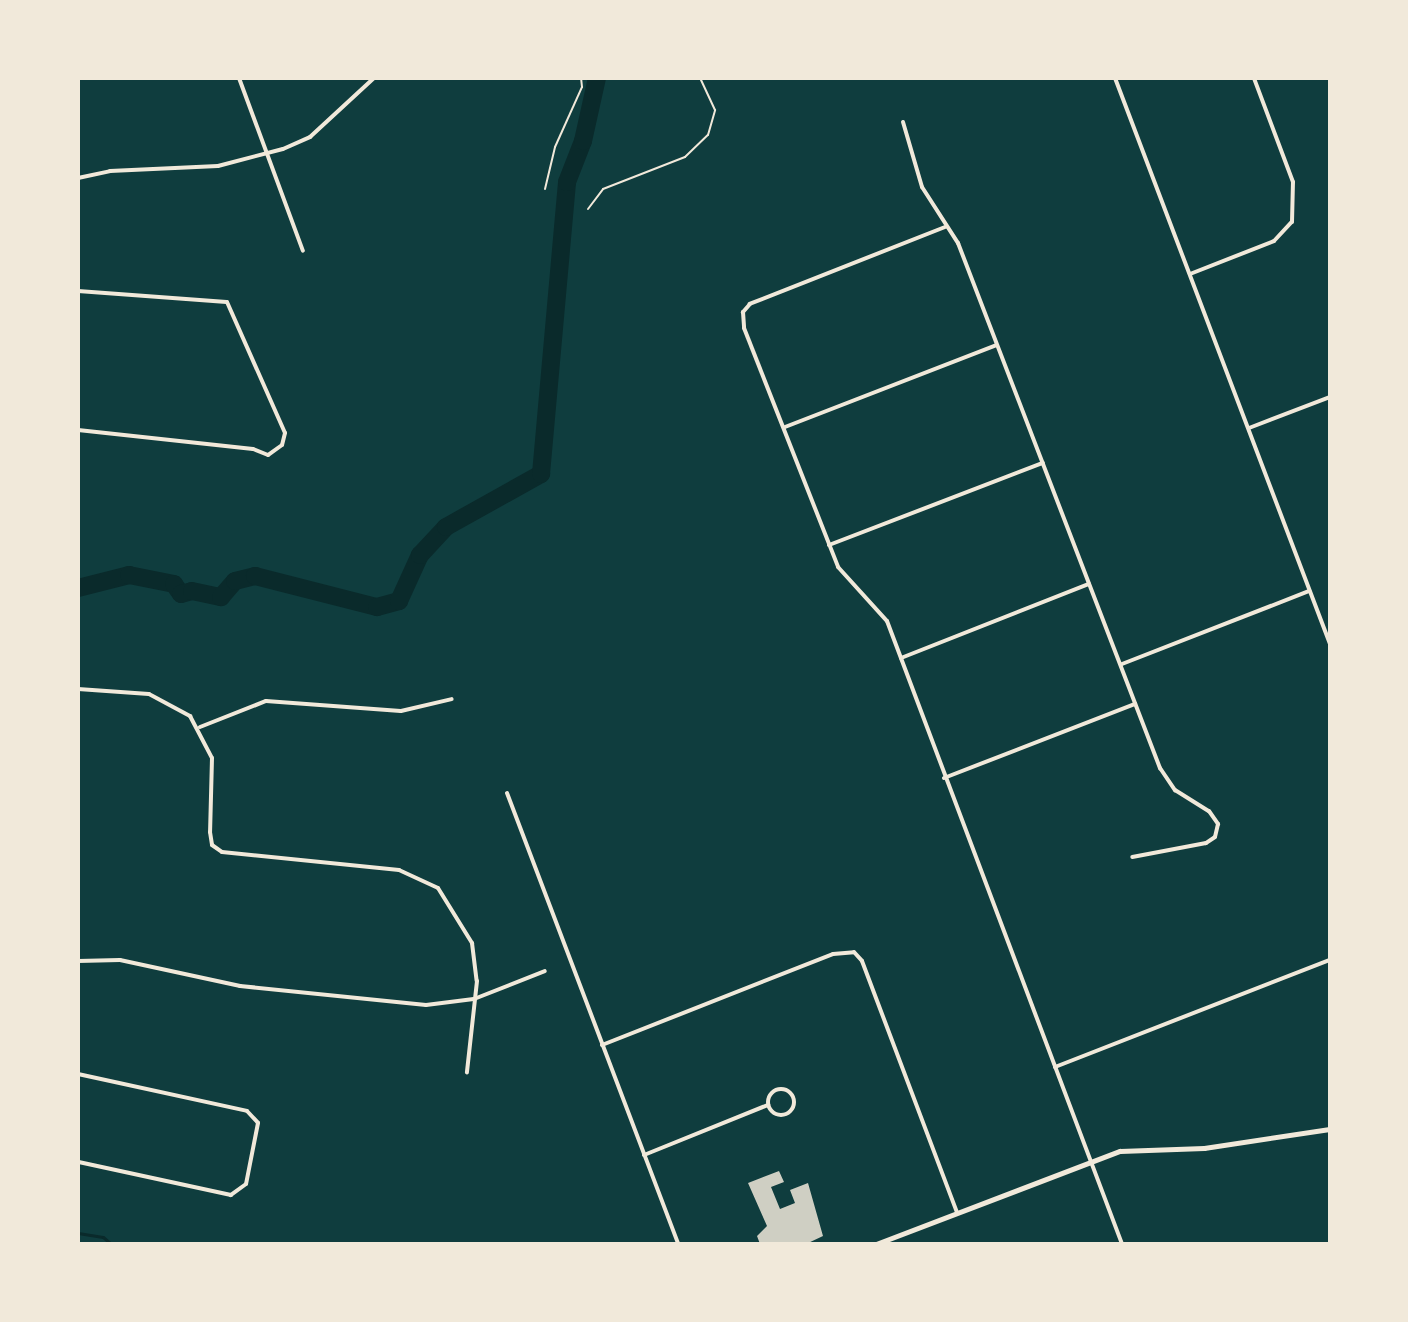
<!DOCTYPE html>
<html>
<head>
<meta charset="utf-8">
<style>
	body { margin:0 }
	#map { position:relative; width:1408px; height:1322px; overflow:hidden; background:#0f3d3e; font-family:Quicksand,sans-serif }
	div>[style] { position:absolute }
	.stream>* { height:3px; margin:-1.5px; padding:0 1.5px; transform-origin:1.5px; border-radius:1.5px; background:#0a2a2b }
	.river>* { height:18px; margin:-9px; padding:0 9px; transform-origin:9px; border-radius:9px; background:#0a2a2b }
	.building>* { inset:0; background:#cfcfc3 }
	.path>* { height:2px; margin:-1px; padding:0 1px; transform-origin:1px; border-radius:1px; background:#f1e9da }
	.minor>* { height:4px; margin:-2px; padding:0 2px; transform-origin:2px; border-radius:2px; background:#f1e9da }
	.minor>.ring { margin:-2px; padding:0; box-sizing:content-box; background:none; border:4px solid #f1e9da; border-radius:50% }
	.tertiary>* { height:5px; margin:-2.5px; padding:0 2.5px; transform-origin:2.5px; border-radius:2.5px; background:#f1e9da }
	span { translate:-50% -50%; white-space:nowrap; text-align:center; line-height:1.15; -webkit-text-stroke:6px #f1e9da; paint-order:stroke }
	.frame { position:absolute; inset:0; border:80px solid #f1e9da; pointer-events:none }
</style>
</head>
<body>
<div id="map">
	<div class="stream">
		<i style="left:78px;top:1233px;width:25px;rotate:9deg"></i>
		<i style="left:103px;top:1237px;width:11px;rotate:41deg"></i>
	</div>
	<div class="river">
		<i style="left:78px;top:588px;width:53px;rotate:-14.3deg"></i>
		<i style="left:129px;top:575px;width:46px;rotate:11.3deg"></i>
		<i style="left:174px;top:584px;width:12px;rotate:55deg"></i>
		<i style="left:181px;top:594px;width:11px;rotate:-15deg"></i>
		<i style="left:192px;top:591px;width:30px;rotate:12deg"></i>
		<i style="left:221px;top:597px;width:21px;rotate:-49deg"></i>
		<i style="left:235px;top:581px;width:21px;rotate:-14deg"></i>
		<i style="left:255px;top:576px;width:126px;rotate:14.3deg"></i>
		<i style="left:377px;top:607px;width:23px;rotate:-15deg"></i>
		<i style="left:399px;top:601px;width:51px;rotate:-65.5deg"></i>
		<i style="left:420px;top:555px;width:38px;rotate:-47deg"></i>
		<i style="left:446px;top:527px;width:109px;rotate:-29.2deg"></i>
		<i style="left:541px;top:474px;width:293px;rotate:-84.9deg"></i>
		<i style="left:567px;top:182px;width:44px;rotate:-68.7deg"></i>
		<i style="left:583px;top:141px;width:65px;rotate:-77.5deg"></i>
	</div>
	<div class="building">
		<i style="clip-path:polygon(779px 1171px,784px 1182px,771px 1187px,780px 1209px,795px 1203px,790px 1190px,808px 1183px,823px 1236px,806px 1244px,760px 1244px,757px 1236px,767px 1226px,748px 1183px)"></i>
	</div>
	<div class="path">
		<i style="left:545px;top:189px;width:43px;rotate:-76.6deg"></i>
		<i style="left:555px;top:147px;width:66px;rotate:-65.8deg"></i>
		<i style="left:582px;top:87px;width:9px;rotate:-96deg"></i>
		<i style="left:588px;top:209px;width:25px;rotate:-53deg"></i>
		<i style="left:603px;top:189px;width:88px;rotate:-21.3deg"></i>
		<i style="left:685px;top:157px;width:32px;rotate:-44deg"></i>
		<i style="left:708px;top:135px;width:26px;rotate:-74deg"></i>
		<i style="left:715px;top:110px;width:35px;rotate:-115deg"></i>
	</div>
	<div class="minor">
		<i style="left:239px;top:78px;width:184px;rotate:69.7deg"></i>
		<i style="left:1115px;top:78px;width:605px;rotate:69.2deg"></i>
		<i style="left:903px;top:122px;width:68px;rotate:73.7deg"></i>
		<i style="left:922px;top:187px;width:67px;rotate:57.3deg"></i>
		<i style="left:958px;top:243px;width:563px;rotate:68.96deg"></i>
		<i style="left:1160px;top:768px;width:27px;rotate:56deg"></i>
		<i style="left:1175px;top:790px;width:40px;rotate:32deg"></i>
		<i style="left:1209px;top:811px;width:16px;rotate:55deg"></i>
		<i style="left:1218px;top:824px;width:13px;rotate:103deg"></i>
		<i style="left:1215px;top:837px;width:11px;rotate:146deg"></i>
		<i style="left:1206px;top:843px;width:75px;rotate:169.3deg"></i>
		<i style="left:78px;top:178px;width:33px;rotate:-12deg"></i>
		<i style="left:110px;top:171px;width:108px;rotate:-2.7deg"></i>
		<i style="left:218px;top:166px;width:67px;rotate:-14.7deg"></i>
		<i style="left:283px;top:149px;width:30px;rotate:-24deg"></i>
		<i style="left:310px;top:137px;width:87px;rotate:-42.7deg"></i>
		<i style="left:945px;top:227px;width:210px;rotate:158.5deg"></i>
		<i style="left:750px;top:304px;width:11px;rotate:131deg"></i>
		<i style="left:743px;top:312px;width:16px;rotate:86deg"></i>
		<i style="left:744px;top:328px;width:257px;rotate:68.5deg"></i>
		<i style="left:838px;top:567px;width:73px;rotate:47.8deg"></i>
		<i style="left:887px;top:621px;width:666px;rotate:69.33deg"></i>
		<i style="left:1190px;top:274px;width:90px;rotate:-21.4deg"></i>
		<i style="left:1274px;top:241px;width:26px;rotate:-47deg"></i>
		<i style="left:1292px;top:222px;width:40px;rotate:-88.6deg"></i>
		<i style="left:1293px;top:182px;width:111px;rotate:-110.6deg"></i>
		<i style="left:78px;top:291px;width:149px;rotate:4.2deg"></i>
		<i style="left:227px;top:302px;width:143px;rotate:66.1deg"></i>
		<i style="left:285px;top:433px;width:12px;rotate:104deg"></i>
		<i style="left:282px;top:445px;width:17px;rotate:144deg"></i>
		<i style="left:268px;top:455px;width:16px;rotate:-158deg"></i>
		<i style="left:253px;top:449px;width:176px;rotate:-173.8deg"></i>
		<i style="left:785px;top:427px;width:226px;rotate:-21.2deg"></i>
		<i style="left:1249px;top:428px;width:87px;rotate:-20.9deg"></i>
		<i style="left:829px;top:545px;width:229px;rotate:-21deg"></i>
		<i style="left:901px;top:658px;width:202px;rotate:-21.5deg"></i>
		<i style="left:1122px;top:664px;width:201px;rotate:-21.3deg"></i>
		<i style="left:78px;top:689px;width:71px;rotate:4deg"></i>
		<i style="left:149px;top:694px;width:47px;rotate:28.2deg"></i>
		<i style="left:190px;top:716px;width:47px;rotate:62.4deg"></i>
		<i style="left:212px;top:758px;width:74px;rotate:91.5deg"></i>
		<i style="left:210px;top:832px;width:13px;rotate:81deg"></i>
		<i style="left:212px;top:845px;width:12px;rotate:35deg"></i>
		<i style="left:222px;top:852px;width:178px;rotate:5.8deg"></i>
		<i style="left:399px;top:870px;width:43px;rotate:24.8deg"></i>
		<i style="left:438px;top:888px;width:65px;rotate:58.3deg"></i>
		<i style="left:472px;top:943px;width:38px;rotate:83deg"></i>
		<i style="left:477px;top:981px;width:92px;rotate:96.3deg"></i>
		<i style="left:200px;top:727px;width:71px;rotate:-21.5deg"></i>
		<i style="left:266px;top:701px;width:135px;rotate:4.2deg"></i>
		<i style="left:401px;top:711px;width:52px;rotate:-13.2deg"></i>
		<i style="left:944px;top:778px;width:205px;rotate:-21.2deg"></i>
		<i style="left:507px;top:793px;width:482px;rotate:69.2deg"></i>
		<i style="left:78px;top:961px;width:42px;rotate:-1.4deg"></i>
		<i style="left:120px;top:960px;width:123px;rotate:12.2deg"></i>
		<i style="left:240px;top:986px;width:187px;rotate:5.8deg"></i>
		<i style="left:426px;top:1005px;width:48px;rotate:-7.1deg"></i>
		<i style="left:474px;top:999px;width:76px;rotate:-21.5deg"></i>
		<i style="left:602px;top:1045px;width:248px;rotate:-21.5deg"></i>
		<i style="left:833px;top:954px;width:21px;rotate:-5deg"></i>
		<i style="left:854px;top:952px;width:12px;rotate:48deg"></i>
		<i style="left:862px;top:961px;width:269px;rotate:69.3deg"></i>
		<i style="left:1055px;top:1067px;width:295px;rotate:-21.3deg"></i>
		<i style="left:78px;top:1074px;width:173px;rotate:12.3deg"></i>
		<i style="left:247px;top:1111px;width:16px;rotate:47deg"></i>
		<i style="left:258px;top:1123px;width:62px;rotate:101.1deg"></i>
		<i style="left:246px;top:1184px;width:19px;rotate:144deg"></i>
		<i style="left:231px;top:1195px;width:157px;rotate:-167.8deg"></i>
		<i class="ring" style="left:768px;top:1089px;width:22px;height:22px"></i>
		<i style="left:644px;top:1155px;width:134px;rotate:-22deg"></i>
	</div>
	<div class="tertiary">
		<i style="left:876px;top:1244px;width:261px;rotate:-20.9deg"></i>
		<i style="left:1120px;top:1151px;width:84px;rotate:-2deg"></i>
		<i style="left:1204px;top:1148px;width:127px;rotate:-8.6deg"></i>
	</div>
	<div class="frame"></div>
</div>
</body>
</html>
